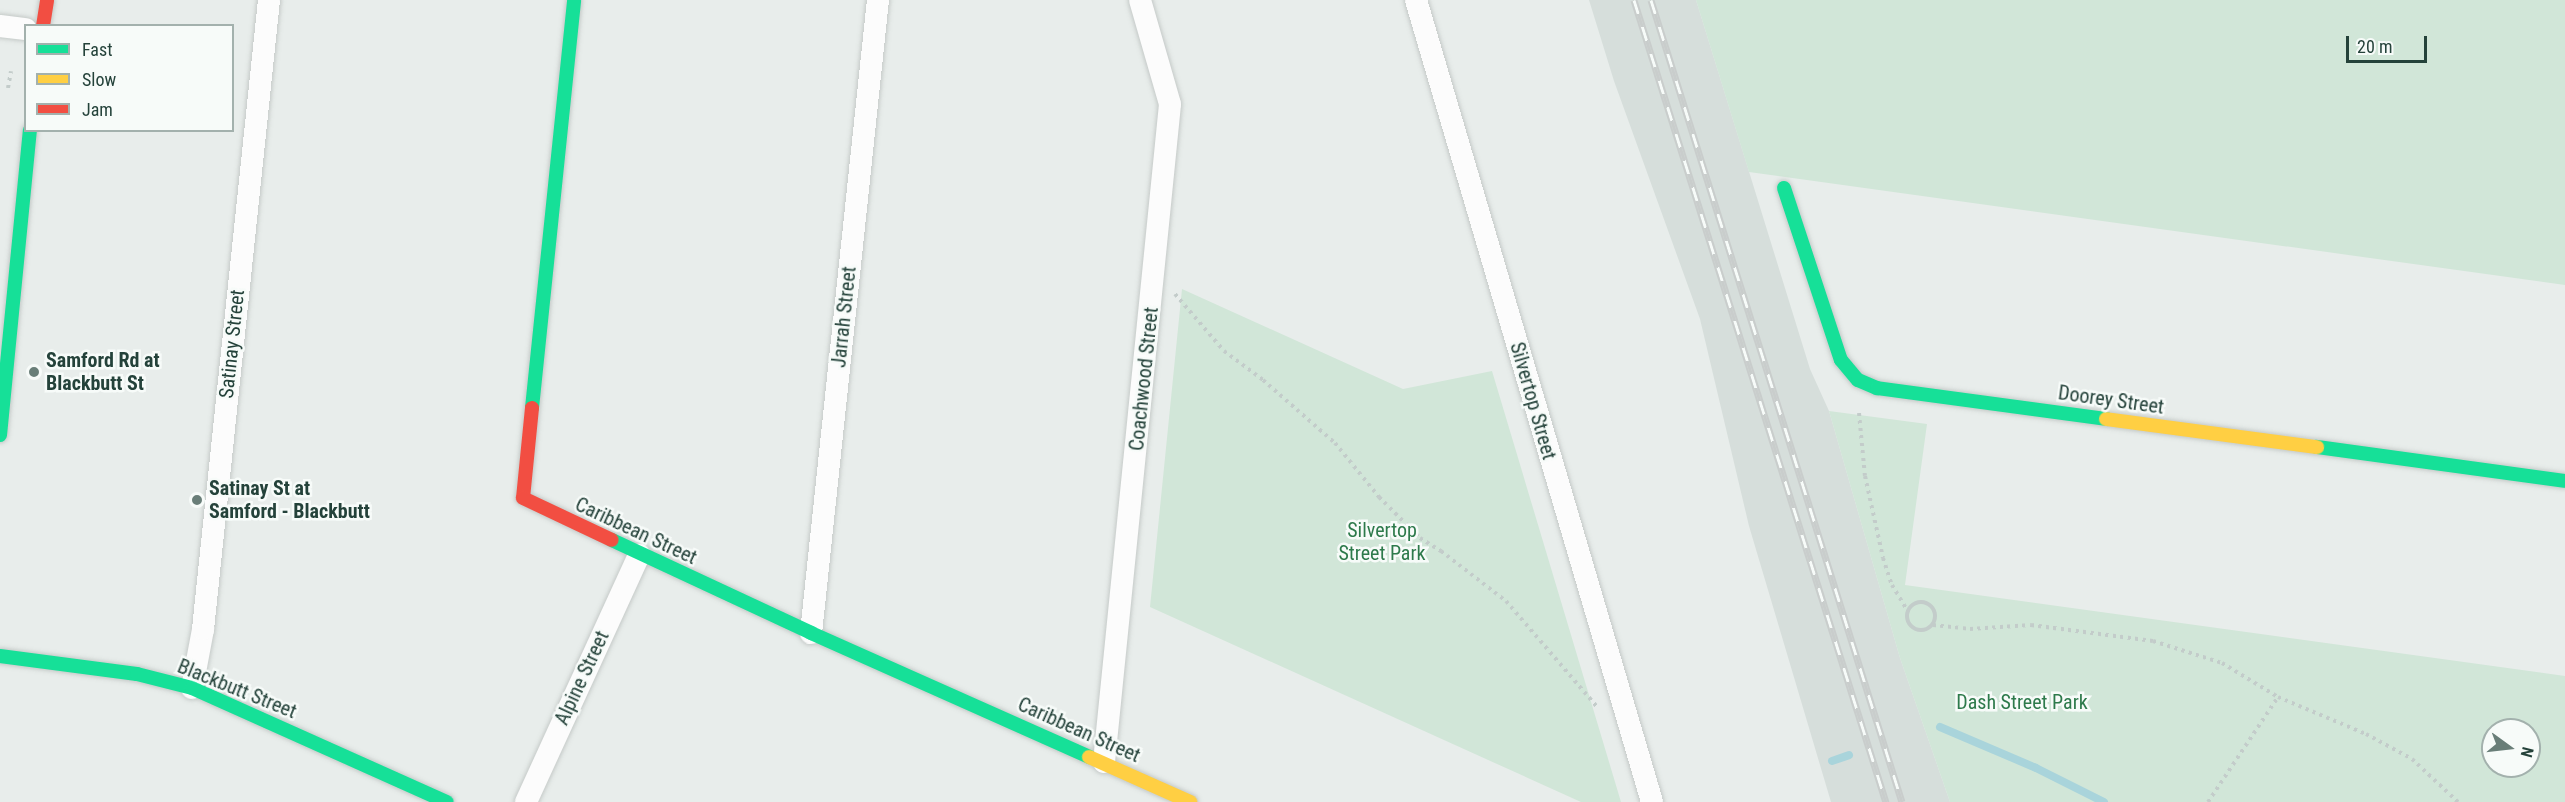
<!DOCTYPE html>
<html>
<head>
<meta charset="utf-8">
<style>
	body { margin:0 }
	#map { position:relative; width:2565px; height:802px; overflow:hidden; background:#e8edeb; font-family:"Roboto Condensed",sans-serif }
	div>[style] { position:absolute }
	.built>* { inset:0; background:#d6dedb }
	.green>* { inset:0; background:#d1e6d8 }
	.stream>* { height:8px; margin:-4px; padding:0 4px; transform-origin:4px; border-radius:4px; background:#a9d4db }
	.path>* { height:4px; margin-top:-2px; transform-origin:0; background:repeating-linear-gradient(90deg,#c3ccca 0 3px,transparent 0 7.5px) }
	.path>.ring { margin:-2px; padding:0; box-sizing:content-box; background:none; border:4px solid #c3ccca; border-radius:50% }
	.roads { filter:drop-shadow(0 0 2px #c5cac8) drop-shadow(0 0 2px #c5cac8) }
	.street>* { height:22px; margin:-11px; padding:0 11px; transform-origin:11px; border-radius:11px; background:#fcfcfc }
	.fast>* { height:14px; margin:-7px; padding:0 7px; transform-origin:7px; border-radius:7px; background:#16e098 }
	.slow>* { height:14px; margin:-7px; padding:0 7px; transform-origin:7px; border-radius:7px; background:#ffcf43 }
	.jam>* { height:14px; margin:-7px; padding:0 7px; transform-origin:7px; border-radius:7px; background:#f24e42 }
	.rail>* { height:7px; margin-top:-3.5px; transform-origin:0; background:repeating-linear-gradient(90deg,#f7fbf9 0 14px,#c9cdcc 0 28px); box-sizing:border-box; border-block:2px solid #c9cdcc }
	.dots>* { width:16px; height:16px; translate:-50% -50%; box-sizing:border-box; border:3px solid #f7fbf9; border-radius:50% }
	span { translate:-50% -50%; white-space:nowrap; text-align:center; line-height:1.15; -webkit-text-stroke:5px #f7fbf9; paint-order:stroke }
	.street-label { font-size:20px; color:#24423a }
	.poi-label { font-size:20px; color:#24423a; font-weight:700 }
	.left { translate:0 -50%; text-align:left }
	.park-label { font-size:20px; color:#2d7a4b }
	.legend { position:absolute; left:24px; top:24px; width:210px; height:108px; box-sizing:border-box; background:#f7fbf9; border:2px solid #a3b1ad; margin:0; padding:8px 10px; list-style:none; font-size:18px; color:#24423a }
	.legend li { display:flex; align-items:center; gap:12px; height:30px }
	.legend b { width:30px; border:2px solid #a3b1ad }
	.north { position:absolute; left:2481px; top:718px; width:60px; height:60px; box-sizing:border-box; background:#f7fbf9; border:2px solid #a3b1ad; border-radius:50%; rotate:105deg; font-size:16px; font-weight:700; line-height:24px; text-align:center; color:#24423a }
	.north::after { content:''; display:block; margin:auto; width:21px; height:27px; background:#697e78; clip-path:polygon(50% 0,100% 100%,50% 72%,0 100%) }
	.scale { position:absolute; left:2346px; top:36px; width:81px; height:27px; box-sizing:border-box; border:3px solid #24423a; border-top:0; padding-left:8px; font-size:18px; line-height:21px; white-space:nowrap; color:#24423a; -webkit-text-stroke:4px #f7fbf9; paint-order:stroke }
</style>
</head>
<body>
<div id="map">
	<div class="built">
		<i style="clip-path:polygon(1589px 0,1696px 0,1810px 369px,1829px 411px,1900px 658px,1950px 802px,1831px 802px,1749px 526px,1700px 319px,1614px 81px)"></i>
	</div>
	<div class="green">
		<i style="clip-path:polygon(1696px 0,2565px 0,2565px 285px,1749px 172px)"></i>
		<i style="clip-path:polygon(1182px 289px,1403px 389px,1492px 371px,1621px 802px,1581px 802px,1150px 607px)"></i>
		<i style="clip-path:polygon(evenodd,1829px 411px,1927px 424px,1905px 585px,2565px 676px,2565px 802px,1950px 802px,1900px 658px,1829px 411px,2493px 730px,2529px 730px,2529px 766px,2493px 766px,2493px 730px)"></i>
	</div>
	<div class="stream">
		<i style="left:1940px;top:727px;width:104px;rotate:23.1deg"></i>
		<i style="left:2036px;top:768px;width:76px;rotate:26.6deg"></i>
		<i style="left:1832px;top:761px;width:18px;rotate:-19deg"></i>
	</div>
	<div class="path">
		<i style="left:8px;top:88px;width:17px;rotate:-80deg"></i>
		<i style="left:1175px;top:294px;width:75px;rotate:49.3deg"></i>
		<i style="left:1224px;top:351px;width:49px;rotate:36.6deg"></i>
		<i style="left:1263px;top:380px;width:96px;rotate:41.2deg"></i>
		<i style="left:1335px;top:443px;width:70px;rotate:50.8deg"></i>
		<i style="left:1379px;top:497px;width:58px;rotate:45deg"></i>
		<i style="left:1420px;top:538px;width:25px;rotate:32deg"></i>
		<i style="left:1441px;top:551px;width:82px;rotate:37.6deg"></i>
		<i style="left:1506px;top:601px;width:141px;rotate:49.3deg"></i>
		<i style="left:1859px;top:413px;width:63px;rotate:84.6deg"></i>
		<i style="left:1865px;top:476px;width:84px;rotate:77.6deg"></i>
		<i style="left:1883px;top:558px;width:28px;rotate:72deg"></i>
		<i style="left:1892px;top:585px;width:31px;rotate:59deg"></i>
		<i class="ring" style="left:1907px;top:602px;width:24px;height:24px"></i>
		<i style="left:1933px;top:625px;width:37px;rotate:6deg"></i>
		<i style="left:1970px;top:629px;width:61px;rotate:-3.8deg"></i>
		<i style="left:2031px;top:625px;width:123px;rotate:7.5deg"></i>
		<i style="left:2153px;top:641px;width:72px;rotate:17.7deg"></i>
		<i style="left:2222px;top:663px;width:66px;rotate:31.3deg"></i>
		<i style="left:2278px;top:697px;width:95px;rotate:22.8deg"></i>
		<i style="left:2366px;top:734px;width:52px;rotate:28.5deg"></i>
		<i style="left:2412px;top:759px;width:63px;rotate:43.1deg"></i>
		<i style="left:2208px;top:802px;width:126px;rotate:-56.3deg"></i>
	</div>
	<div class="roads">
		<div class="street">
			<i style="left:1416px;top:0;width:836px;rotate:73.6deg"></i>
			<i style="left:0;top:26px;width:26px;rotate:7deg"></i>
			<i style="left:811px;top:633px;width:637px;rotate:-83.96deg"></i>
			<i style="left:192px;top:688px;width:60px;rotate:-79.4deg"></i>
			<i style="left:203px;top:629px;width:632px;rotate:-84.01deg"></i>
			<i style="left:1104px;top:762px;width:661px;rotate:-84.27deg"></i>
			<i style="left:1170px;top:104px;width:108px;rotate:-106.1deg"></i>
			<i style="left:526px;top:802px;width:272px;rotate:-65.4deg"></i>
		</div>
		<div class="fast">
			<i style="left:1784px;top:188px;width:181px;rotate:71.7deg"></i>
			<i style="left:1841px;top:360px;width:26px;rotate:50deg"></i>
			<i style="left:1858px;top:380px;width:21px;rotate:23deg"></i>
			<i style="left:1877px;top:388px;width:231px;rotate:7.7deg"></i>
			<i style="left:532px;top:408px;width:410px;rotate:-84.1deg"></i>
			<i style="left:0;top:435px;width:306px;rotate:-84.4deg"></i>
			<i style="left:2317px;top:447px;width:250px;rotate:7.8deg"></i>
			<i style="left:612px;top:540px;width:220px;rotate:25deg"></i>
			<i style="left:811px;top:633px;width:304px;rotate:24deg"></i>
			<i style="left:0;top:656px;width:138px;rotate:7.5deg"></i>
			<i style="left:137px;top:674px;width:57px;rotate:14.3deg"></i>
			<i style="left:192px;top:688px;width:279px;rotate:24.1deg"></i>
		</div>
		<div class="slow">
			<i style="left:2106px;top:419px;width:213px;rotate:7.6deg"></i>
			<i style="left:1089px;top:757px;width:111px;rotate:24deg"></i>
		</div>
		<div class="jam">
			<i style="left:43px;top:26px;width:26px;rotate:-81deg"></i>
			<i style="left:532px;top:408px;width:90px;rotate:95.7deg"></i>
			<i style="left:523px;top:498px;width:98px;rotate:25.3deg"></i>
		</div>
	</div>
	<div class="rail">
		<i style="left:1634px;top:0;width:841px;rotate:72.56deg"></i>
		<i style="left:1651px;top:0;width:840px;rotate:72.62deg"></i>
	</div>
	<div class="dots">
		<i style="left:34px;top:372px;background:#697e78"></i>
		<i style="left:197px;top:500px;background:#697e78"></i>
	</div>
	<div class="street-label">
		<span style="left:844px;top:317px;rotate:-84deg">Jarrah Street</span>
		<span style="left:232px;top:344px;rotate:-84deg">Satinay Street</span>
		<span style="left:1144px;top:379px;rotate:-84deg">Coachwood Street</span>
		<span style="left:2111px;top:400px;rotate:8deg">Doorey Street</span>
		<span style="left:1533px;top:401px;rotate:74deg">Silvertop Street</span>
		<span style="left:636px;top:531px;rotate:25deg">Caribbean Street</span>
		<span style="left:582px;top:678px;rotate:-65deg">Alpine Street</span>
		<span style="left:237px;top:689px;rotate:22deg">Blackbutt Street</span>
		<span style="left:1079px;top:730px;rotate:24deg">Caribbean Street</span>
	</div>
	<div class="poi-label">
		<span class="left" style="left:46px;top:372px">Samford Rd at<br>Blackbutt St</span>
		<span class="left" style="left:209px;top:500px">Satinay St at<br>Samford - Blackbutt</span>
	</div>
	<div class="park-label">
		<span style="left:1382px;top:542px">Silvertop<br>Street Park</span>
		<span style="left:2022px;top:702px">Dash Street Park</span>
	</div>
	<ul class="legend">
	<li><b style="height:8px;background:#16e098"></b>Fast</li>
	<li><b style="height:8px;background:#ffcf43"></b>Slow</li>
	<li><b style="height:8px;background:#f24e42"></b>Jam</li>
	</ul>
	<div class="north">N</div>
	<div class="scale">20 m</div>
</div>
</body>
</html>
